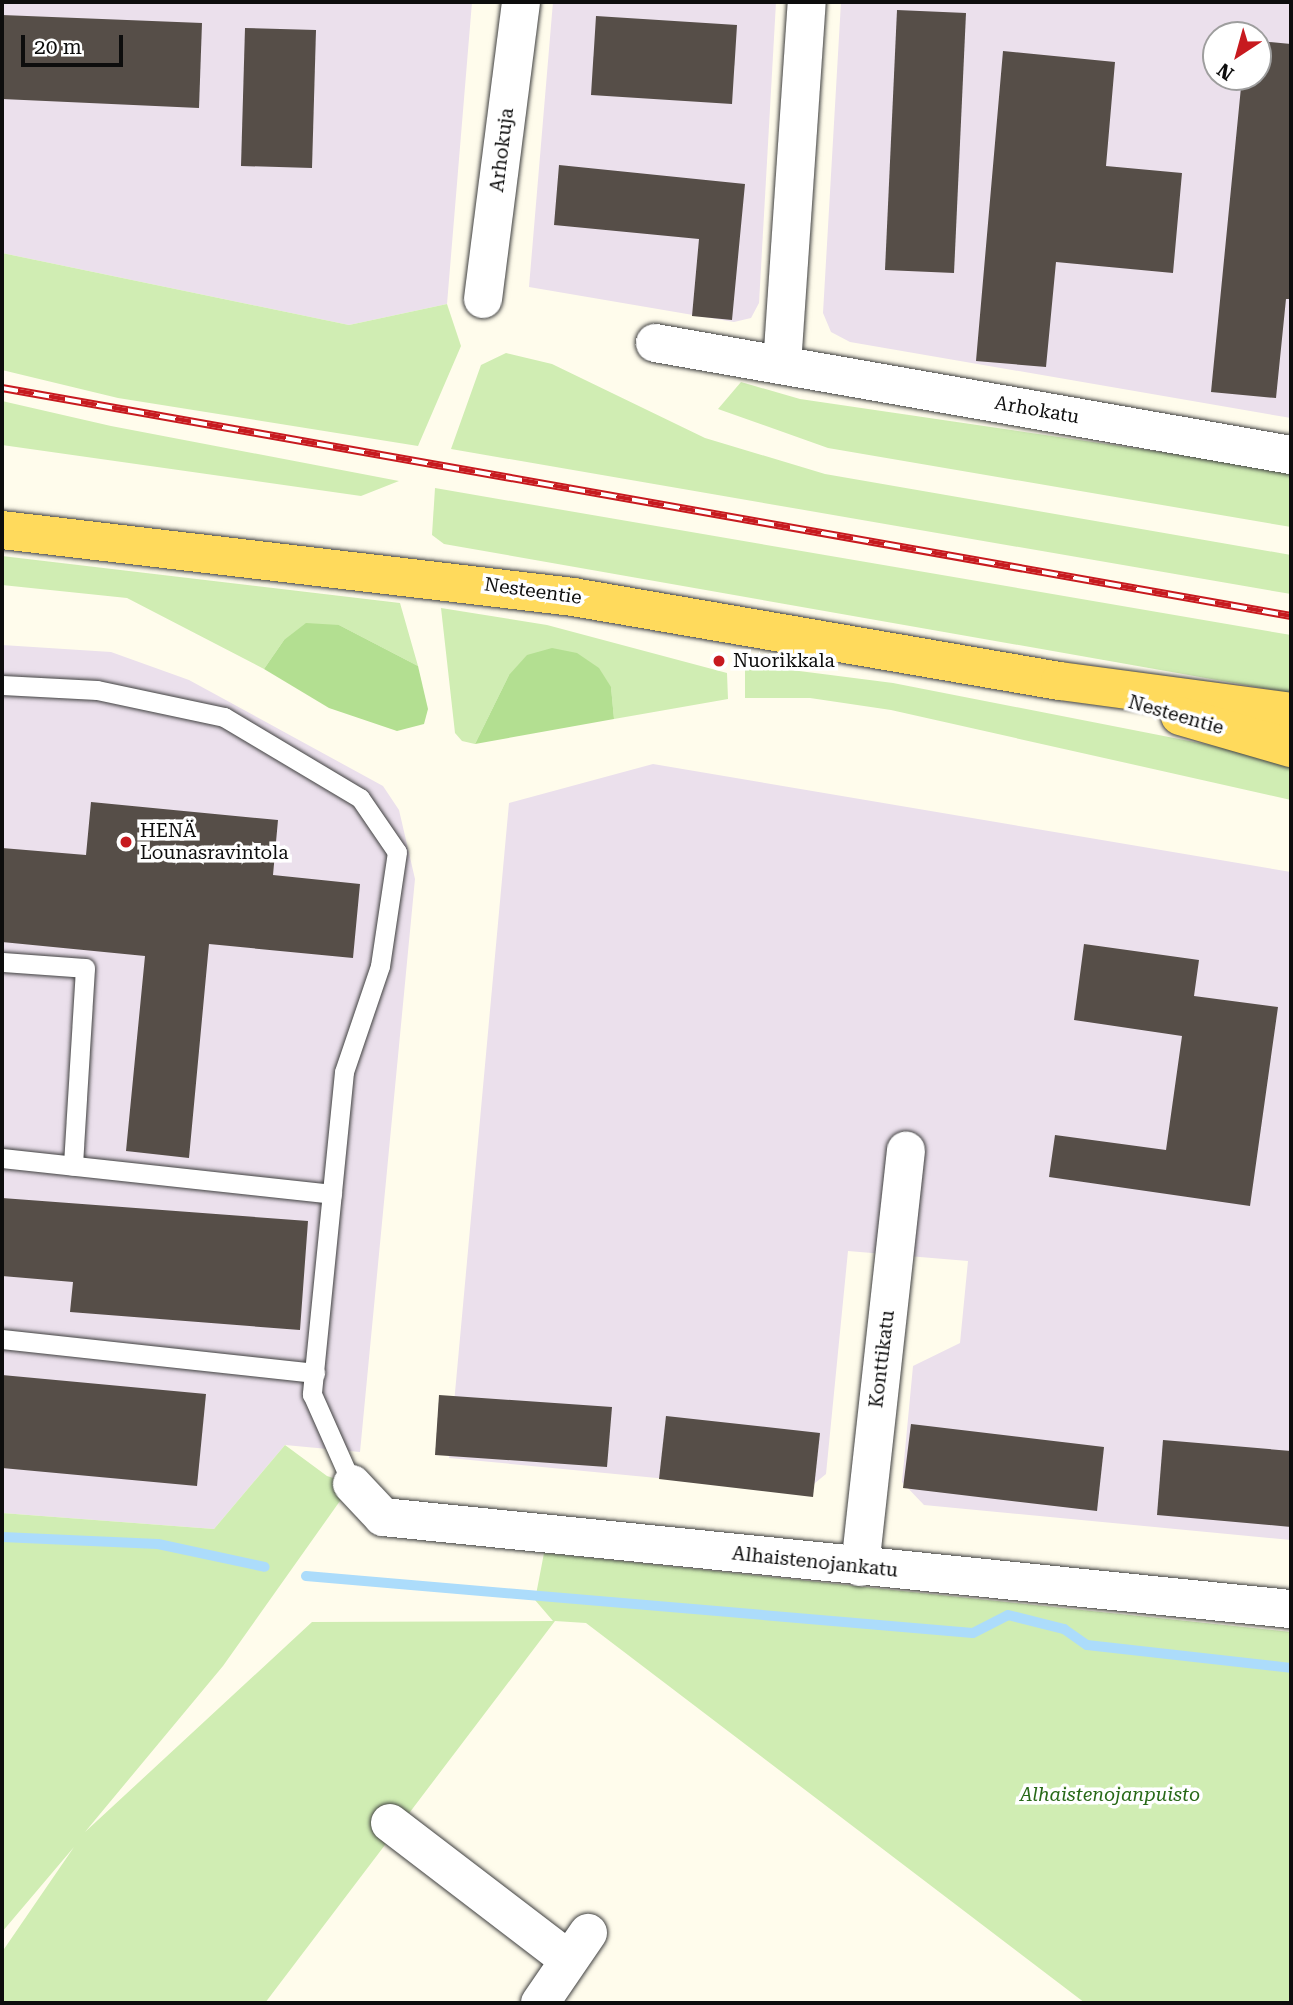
<!DOCTYPE html>
<html>
<head>
<meta charset="utf-8">
<style>
	body { margin:0 }
	#map { position:relative; width:1293px; height:2005px; overflow:hidden; background:#fffcec; font-family:"Roboto Serif",serif }
	div>[style] { position:absolute }
	.industrial>* { inset:0; background:#ebe0ec }
	.green>* { inset:0; background:#d0edb3 }
	.forest>* { inset:0; background:#b3df91 }
	.stream>* { height:10px; margin:-5px; padding:0 5px; transform-origin:5px; border-radius:5px; background:#acdcfb }
	.building>* { inset:0; background:#564e48 }
	.roads { filter:drop-shadow(0 0 2px #404040) drop-shadow(0 0 2px #404040) }
	.lane>* { height:19px; margin:-9.5px; padding:0 9.5px; transform-origin:9.5px; border-radius:9.5px; background:#fff }
	.street>* { height:38px; margin:-19px; padding:0 19px; transform-origin:19px; border-radius:19px; background:#fff }
	.primary>* { height:38px; margin:-19px; padding:0 19px; transform-origin:19px; border-radius:19px; background:#ffda5c }
	.rail>* { height:8px; margin-top:-4px; transform-origin:0; background:repeating-linear-gradient(90deg,#fff 0 16px,#c71a1f 0 32px); box-sizing:border-box; border-block:2px solid #c71a1f }
	.dots>* { width:19px; height:19px; translate:-50% -50%; box-sizing:border-box; border:4px solid #fff; border-radius:50% }
	span { translate:-50% -50%; white-space:nowrap; text-align:center; line-height:1.15; -webkit-text-stroke:7px #fff; paint-order:stroke }
	.street-label { font-size:19px; color:#0d0d0d }
	.poi-label { font-size:19px; color:#0d0d0d }
	.left { translate:0 -50%; text-align:left }
	.park-label { font-size:19px; color:#286918; font-style:italic }
	.frame { position:absolute; inset:0; border:4px solid #0d0d0d; pointer-events:none }
	.north { position:absolute; left:1202px; top:21px; width:70px; height:70px; box-sizing:border-box; background:#fff; border:2px solid #9e9e9e; border-radius:50%; rotate:216deg; font-size:19px; font-weight:700; line-height:28px; text-align:center; color:#0d0d0d }
	.north::after { content:''; display:block; margin:auto; width:24px; height:32px; background:#c71a1f; clip-path:polygon(50% 0,100% 100%,50% 72%,0 100%) }
	.scale { position:absolute; left:21px; top:35px; width:102px; height:32px; box-sizing:border-box; border:4px solid #0d0d0d; border-top:0; padding-left:9px; font-size:21px; line-height:24px; white-space:nowrap; color:#0d0d0d; -webkit-text-stroke:5px #fff; paint-order:stroke }
</style>
</head>
<body>
<div id="map">
	<div class="industrial">
		<i style="clip-path:polygon(2px 2px,472px 2px,447px 304px,349px 325px,2px 253px)"></i>
		<i style="clip-path:polygon(553px 2px,776px 2px,759px 303px,751px 318px,734px 322px,529px 287px)"></i>
		<i style="clip-path:polygon(evenodd,841px 2px,1291px 2px,1291px 418px,850px 342px,831px 332px,823px 313px,841px 2px,1216px 35px,1258px 35px,1258px 77px,1216px 77px,1216px 35px)"></i>
		<i style="clip-path:polygon(2px 645px,111px 652px,189px 680px,383px 786px,399px 810px,415px 879px,360px 1452px,285px 1445px,214px 1529px,2px 1513px)"></i>
		<i style="clip-path:polygon(653px 764px,1291px 872px,1291px 1540px,924px 1505px,902px 1482px,913px 1366px,960px 1343px,968px 1261px,848px 1251px,826px 1474px,804px 1492px,449px 1458px,509px 803px)"></i>
	</div>
	<div class="green">
		<i style="clip-path:polygon(2px 253px,349px 325px,447px 304px,461px 346px,418px 446px,118px 398px,2px 370px)"></i>
		<i style="clip-path:polygon(506px 353px,552px 364px,705px 438px,825px 474px,1291px 555px,1291px 594px,451px 449px,481px 365px)"></i>
		<i style="clip-path:polygon(741px 382px,800px 399px,1291px 471px,1291px 527px,828px 448px,718px 409px)"></i>
		<i style="clip-path:polygon(2px 401px,111px 426px,399px 481px,361px 496px,2px 445px)"></i>
		<i style="clip-path:polygon(435px 488px,1291px 635px,1291px 693px,444px 544px,432px 535px)"></i>
		<i style="clip-path:polygon(2px 556px,400px 603px,418px 666px,339px 625px,284px 640px,264px 669px,127px 598px,2px 585px)"></i>
		<i style="clip-path:polygon(441px 608px,547px 625px,727px 673px,728px 699px,614px 719px,611px 687px,509px 675px,475px 744px,462px 741px,455px 733px)"></i>
		<i style="clip-path:polygon(745px 664px,893px 683px,1291px 761px,1291px 800px,891px 710px,810px 698px,745px 698px)"></i>
		<i style="clip-path:polygon(285px 1445px,327px 1476px,352px 1484px,223px 1666px,85px 1832px,312px 1622px,553px 1621px,535px 1600px,544px 1553px,1291px 1632px,1291px 2003px,1085px 2003px,586px 1623px,555px 1621px,265px 2003px,2px 2003px,2px 1952px,74px 1847px,2px 1932px,2px 1513px,214px 1529px)"></i>
	</div>
	<div class="forest">
		<i style="clip-path:polygon(306px 623px,339px 625px,418px 666px,428px 709px,424px 724px,397px 731px,329px 708px,264px 669px,284px 640px)"></i>
		<i style="clip-path:polygon(552px 648px,577px 653px,599px 668px,611px 687px,614px 719px,475px 744px,509px 675px,527px 655px)"></i>
	</div>
	<div class="stream">
		<i style="left:2px;top:1537px;width:156px;rotate:2.6deg"></i>
		<i style="left:158px;top:1544px;width:109px;rotate:12.1deg"></i>
		<i style="left:306px;top:1576px;width:669px;rotate:4.88deg"></i>
		<i style="left:973px;top:1633px;width:39px;rotate:-27deg"></i>
		<i style="left:1008px;top:1615px;width:58px;rotate:14deg"></i>
		<i style="left:1064px;top:1629px;width:28px;rotate:35deg"></i>
		<i style="left:1087px;top:1645px;width:205px;rotate:6.4deg"></i>
	</div>
	<div class="building">
		<i style="clip-path:polygon(897px 10px,966px 13px,954px 273px,885px 270px)"></i>
		<i style="clip-path:polygon(2px 15px,202px 23px,199px 108px,2px 99px)"></i>
		<i style="clip-path:polygon(596px 16px,737px 25px,732px 104px,591px 95px)"></i>
		<i style="clip-path:polygon(245px 28px,316px 30px,312px 168px,241px 166px)"></i>
		<i style="clip-path:polygon(1258px 41px,1291px 44px,1291px 299px,1286px 299px,1276px 398px,1211px 392px,1242px 77px,1258px 77px)"></i>
		<i style="clip-path:polygon(1003px 51px,1115px 62px,1106px 166px,1182px 173px,1173px 273px,1056px 262px,1046px 367px,976px 361px)"></i>
		<i style="clip-path:polygon(559px 165px,745px 184px,732px 320px,692px 316px,699px 239px,554px 225px)"></i>
		<i style="clip-path:polygon(91px 802px,278px 820px,273px 875px,360px 884px,353px 958px,209px 944px,189px 1158px,126px 1151px,145px 956px,2px 942px,2px 848px,86px 855px)"></i>
		<i style="clip-path:polygon(1084px 944px,1199px 960px,1194px 996px,1278px 1007px,1250px 1206px,1049px 1177px,1055px 1135px,1166px 1150px,1182px 1036px,1074px 1020px)"></i>
		<i style="clip-path:polygon(2px 1198px,308px 1221px,300px 1330px,70px 1312px,73px 1282px,2px 1276px)"></i>
		<i style="clip-path:polygon(2px 1375px,206px 1394px,197px 1486px,2px 1468px)"></i>
		<i style="clip-path:polygon(439px 1395px,612px 1407px,607px 1467px,435px 1455px)"></i>
		<i style="clip-path:polygon(666px 1416px,820px 1433px,813px 1497px,659px 1479px)"></i>
		<i style="clip-path:polygon(911px 1424px,1104px 1447px,1097px 1511px,903px 1488px)"></i>
		<i style="clip-path:polygon(1163px 1440px,1291px 1451px,1291px 1527px,1157px 1515px)"></i>
	</div>
	<div class="roads">
		<div class="lane">
			<i style="left:2px;top:685px;width:95px;rotate:3deg"></i>
			<i style="left:97px;top:690px;width:130px;rotate:12deg"></i>
			<i style="left:224px;top:717px;width:158px;rotate:30.8deg"></i>
			<i style="left:360px;top:798px;width:65px;rotate:55.6deg"></i>
			<i style="left:397px;top:852px;width:115px;rotate:98.5deg"></i>
			<i style="left:380px;top:966px;width:112px;rotate:108.8deg"></i>
			<i style="left:344px;top:1072px;width:324px;rotate:95.7deg"></i>
			<i style="left:312px;top:1394px;width:98px;rotate:66deg"></i>
			<i style="left:2px;top:962px;width:83px;rotate:4.1deg"></i>
			<i style="left:85px;top:968px;width:198px;rotate:93.5deg"></i>
			<i style="left:2px;top:1158px;width:332px;rotate:6.2deg"></i>
			<i style="left:2px;top:1339px;width:315px;rotate:6.2deg"></i>
		</div>
		<div class="street">
			<i style="left:483px;top:299px;width:299px;rotate:-82.7deg"></i>
			<i style="left:655px;top:343px;width:646px;rotate:9.99deg"></i>
			<i style="left:782px;top:365px;width:364px;rotate:-86.1deg"></i>
			<i style="left:352px;top:1484px;width:45px;rotate:46.8deg"></i>
			<i style="left:383px;top:1517px;width:913px;rotate:5.79deg"></i>
			<i style="left:860px;top:1567px;width:419px;rotate:-83.7deg"></i>
			<i style="left:390px;top:1823px;width:224px;rotate:37.4deg"></i>
			<i style="left:540px;top:2003px;width:85px;rotate:-55.6deg"></i>
		</div>
		<div class="primary">
			<i style="left:2px;top:530px;width:575px;rotate:6.69deg"></i>
			<i style="left:573px;top:597px;width:494px;rotate:9.8deg"></i>
			<i style="left:1060px;top:681px;width:233px;rotate:7.6deg"></i>
			<i style="left:1180px;top:716px;width:116px;rotate:16.1deg"></i>
		</div>
	</div>
	<div class="rail">
		<i style="left:2px;top:388px;width:1309px;rotate:10.03deg"></i>
	</div>
	<div class="dots">
		<i style="left:719px;top:661px;background:#c71a1f"></i>
		<i style="left:126px;top:842px;background:#c71a1f"></i>
	</div>
	<div class="street-label">
		<span style="left:502px;top:150px;rotate:-83deg">Arhokuja</span>
		<span style="left:1037px;top:410px;rotate:10deg">Arhokatu</span>
		<span style="left:533px;top:591px;rotate:8deg">Nesteentie</span>
		<span style="left:1176px;top:715px;rotate:16deg">Nesteentie</span>
		<span style="left:882px;top:1359px;rotate:-83deg">Konttikatu</span>
		<span style="left:815px;top:1562px;rotate:6deg">Alhaistenojankatu</span>
	</div>
	<div class="poi-label">
		<span class="left" style="left:733px;top:661px">Nuorikkala</span>
		<span class="left" style="left:140px;top:842px">HENÄ<br>Lounasravintola</span>
	</div>
	<div class="park-label">
		<span style="left:1110px;top:1795px">Alhaistenojanpuisto</span>
	</div>
	<div class="frame"></div>
	<div class="north">N</div>
	<div class="scale">20 m</div>
</div>
</body>
</html>
